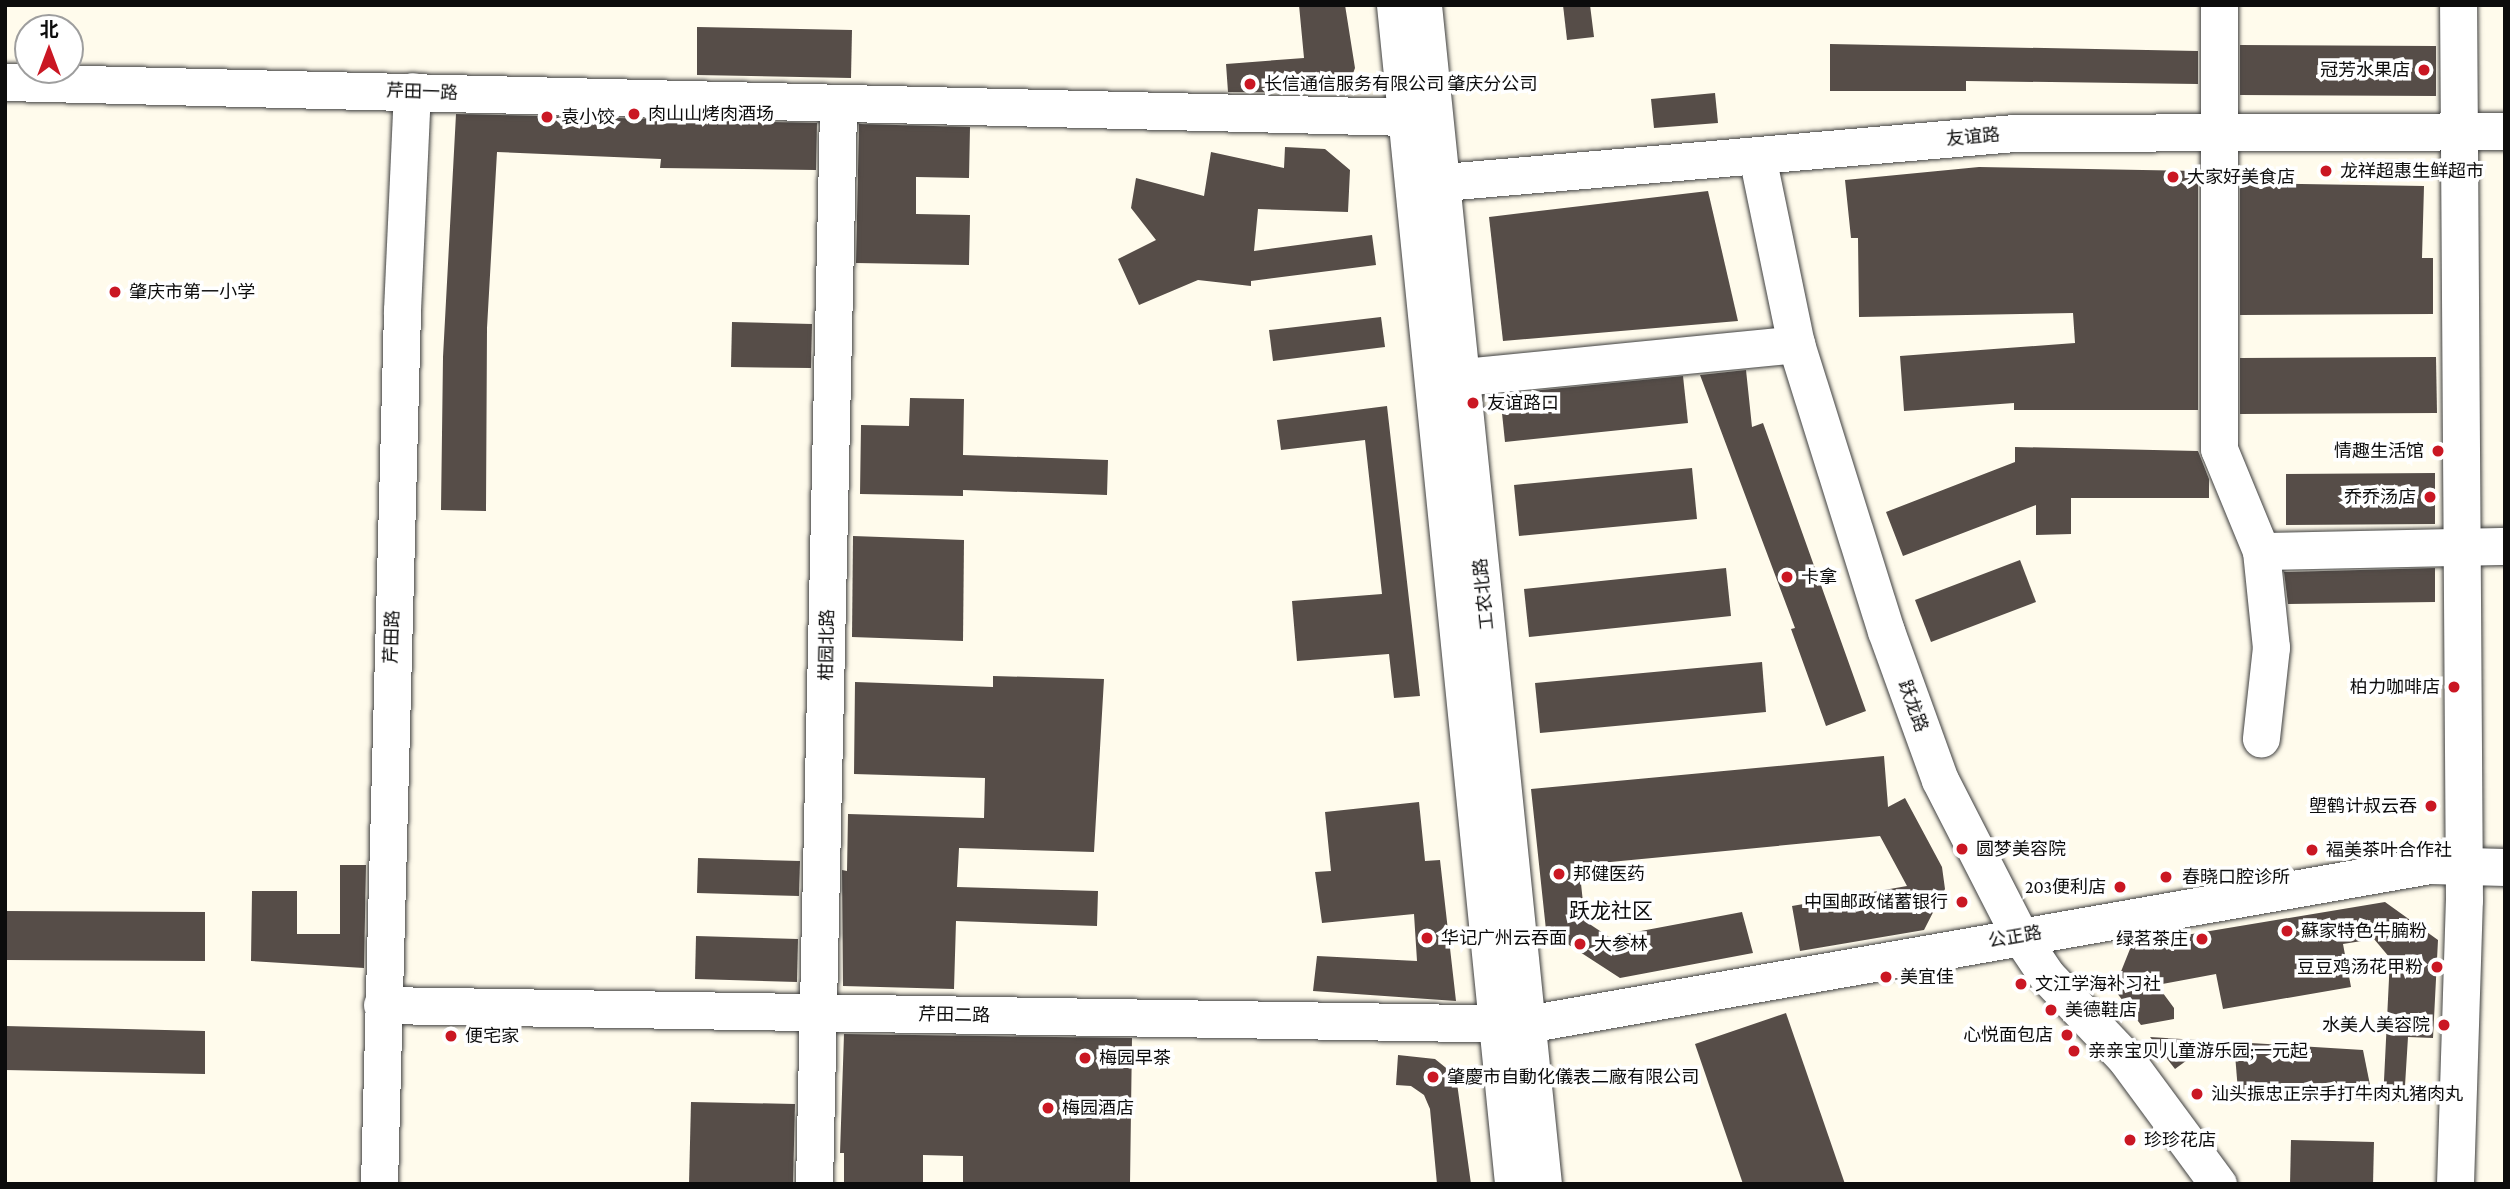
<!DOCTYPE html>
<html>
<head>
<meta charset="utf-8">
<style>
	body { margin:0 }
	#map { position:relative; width:2510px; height:1189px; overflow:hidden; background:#fffbec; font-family:"Crimson Pro","Noto Sans SC",serif }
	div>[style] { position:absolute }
	.building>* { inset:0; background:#564d48 }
	.roads { filter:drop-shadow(0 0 2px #3f3f3f) drop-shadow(0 0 2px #3f3f3f) }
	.minor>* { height:37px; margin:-18.5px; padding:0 18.5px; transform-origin:18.5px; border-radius:18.5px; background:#fff }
	.dots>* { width:19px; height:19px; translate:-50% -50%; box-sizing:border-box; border:4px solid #fff; border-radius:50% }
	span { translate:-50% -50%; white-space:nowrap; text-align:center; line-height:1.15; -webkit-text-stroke:7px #fff; paint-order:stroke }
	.poi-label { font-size:18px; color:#0c0c0c }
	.right { translate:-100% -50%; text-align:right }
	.left { translate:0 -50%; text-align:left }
	.street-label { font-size:18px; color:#0c0c0c }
	.quarter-label { font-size:21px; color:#0c0c0c }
	.frame { position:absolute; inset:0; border:7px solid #0c0c0c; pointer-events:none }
	.north { position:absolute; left:14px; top:14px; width:70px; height:70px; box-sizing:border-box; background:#fff; border:2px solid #9e9e9e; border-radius:50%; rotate:0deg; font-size:19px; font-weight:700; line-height:28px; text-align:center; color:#0c0c0c }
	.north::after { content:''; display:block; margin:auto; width:24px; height:32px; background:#ca1723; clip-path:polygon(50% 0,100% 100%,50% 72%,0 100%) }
</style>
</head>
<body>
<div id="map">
	<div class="building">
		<i style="clip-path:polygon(1299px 5px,1345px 5px,1355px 68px,1346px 93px,1228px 92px,1226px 64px,1304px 58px)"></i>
		<i style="clip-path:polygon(1563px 5px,1590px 5px,1594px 37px,1567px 40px)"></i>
		<i style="clip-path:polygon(697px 27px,852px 30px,851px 78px,697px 75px)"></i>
		<i style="clip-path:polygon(1830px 44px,2198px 51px,2198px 84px,1966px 81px,1966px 91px,1830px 91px)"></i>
		<i style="clip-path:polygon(2240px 45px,2436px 46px,2436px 96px,2240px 95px)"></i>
		<i style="clip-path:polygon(1715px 93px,1718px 123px,1654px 128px,1651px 99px)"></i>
		<i style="clip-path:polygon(456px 114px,817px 123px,816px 170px,660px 168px,661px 159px,497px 152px,487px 328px,486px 511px,441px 510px,443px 357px)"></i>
		<i style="clip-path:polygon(859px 124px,970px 127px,969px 178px,916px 177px,916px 214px,970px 215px,969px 265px,856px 263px)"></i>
		<i style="clip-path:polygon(1285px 147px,1325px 149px,1350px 170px,1348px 212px,1258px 209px,1254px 251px,1372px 235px,1376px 265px,1251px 281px,1251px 286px,1198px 280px,1139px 305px,1118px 259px,1156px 240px,1131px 208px,1136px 178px,1204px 196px,1211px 152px,1284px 168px)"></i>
		<i style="clip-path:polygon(1979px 167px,2198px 171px,2198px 410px,2014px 410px,2014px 403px,1904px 411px,1900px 356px,2075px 343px,2073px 313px,1859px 317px,1858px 238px,1851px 238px,1845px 180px)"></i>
		<i style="clip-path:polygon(2240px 183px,2424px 186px,2422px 258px,2433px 258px,2433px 314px,2240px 315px)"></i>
		<i style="clip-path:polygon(1708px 191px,1738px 321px,1503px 341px,1489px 217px)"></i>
		<i style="clip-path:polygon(1381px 317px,1385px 347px,1273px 361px,1269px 330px)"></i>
		<i style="clip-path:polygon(732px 322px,812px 324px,811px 368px,731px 367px)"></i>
		<i style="clip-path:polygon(2436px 357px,2437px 413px,2240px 414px,2240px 358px)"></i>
		<i style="clip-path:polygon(1746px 370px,1752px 427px,1763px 423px,1866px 711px,1826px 726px,1791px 629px,1795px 628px,1700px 375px)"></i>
		<i style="clip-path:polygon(1683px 376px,1688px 423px,1505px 442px,1500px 394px)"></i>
		<i style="clip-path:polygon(910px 398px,964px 399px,963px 455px,1108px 460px,1107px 495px,963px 490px,963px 496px,860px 494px,861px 425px,909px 426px)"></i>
		<i style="clip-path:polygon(1387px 406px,1420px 696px,1394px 698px,1389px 654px,1297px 661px,1292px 601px,1382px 594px,1365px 440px,1281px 450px,1277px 420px)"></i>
		<i style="clip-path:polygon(2015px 447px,2198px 451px,2209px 479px,2209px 498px,2071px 498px,2071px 534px,2036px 535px,2036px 505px,1903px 556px,1886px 512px,2015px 462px)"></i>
		<i style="clip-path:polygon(1692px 468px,1697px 519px,1519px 536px,1514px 485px)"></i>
		<i style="clip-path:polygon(2435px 473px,2435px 524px,2286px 525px,2286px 474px)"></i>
		<i style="clip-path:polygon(853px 536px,964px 540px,963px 641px,852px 637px)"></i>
		<i style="clip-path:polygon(2020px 560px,2036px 602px,1931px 642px,1915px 600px)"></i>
		<i style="clip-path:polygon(1726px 568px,1731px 616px,1529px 637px,1524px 589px)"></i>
		<i style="clip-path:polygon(2435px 568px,2435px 602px,2288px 604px,2284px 572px)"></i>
		<i style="clip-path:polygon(1762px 662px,1766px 712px,1540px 733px,1535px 683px)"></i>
		<i style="clip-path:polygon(993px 676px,1104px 679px,1094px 852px,959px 848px,957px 887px,1098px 891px,1097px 926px,956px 921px,954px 989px,843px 986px,842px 870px,847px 871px,848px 814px,984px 818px,985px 778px,854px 774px,855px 682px,993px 687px)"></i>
		<i style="clip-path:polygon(1884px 756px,1888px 807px,1905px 798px,1942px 867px,1945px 889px,1924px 930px,1800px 951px,1792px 906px,1907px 886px,1880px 836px,1579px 865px,1585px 921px,1609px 937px,1742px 912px,1753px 953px,1620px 978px,1546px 930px,1531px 789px)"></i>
		<i style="clip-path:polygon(1419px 802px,1425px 861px,1440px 860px,1456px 1001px,1313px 991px,1317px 956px,1417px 961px,1414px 914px,1322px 923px,1315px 872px,1331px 871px,1325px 812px)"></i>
		<i style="clip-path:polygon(698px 858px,800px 861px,799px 896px,697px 893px)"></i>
		<i style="clip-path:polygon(340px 865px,366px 865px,364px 968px,251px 961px,252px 891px,297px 891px,297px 934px,340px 934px)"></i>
		<i style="clip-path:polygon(2385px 902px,2438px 940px,2433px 1038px,2408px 1037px,2404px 1102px,2383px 1101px,2390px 958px,2374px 939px,2343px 944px,2351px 987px,2223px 1009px,2216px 974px,2157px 985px,2174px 1008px,2174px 1019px,2141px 1025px,2114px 989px,2132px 944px)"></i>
		<i style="clip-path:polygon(5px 911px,205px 912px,205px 961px,5px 960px)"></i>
		<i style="clip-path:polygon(696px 936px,798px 939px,797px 982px,695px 979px)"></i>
		<i style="clip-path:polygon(1786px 1013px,1845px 1184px,1743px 1184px,1695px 1044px)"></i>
		<i style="clip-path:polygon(5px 1026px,205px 1031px,205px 1074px,5px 1070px)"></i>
		<i style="clip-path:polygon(844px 1034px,1132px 1038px,1130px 1184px,963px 1184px,963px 1156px,923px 1155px,923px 1184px,844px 1184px,844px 1153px,840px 1153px)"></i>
		<i style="clip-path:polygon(2150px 1037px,2213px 1041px,2175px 1069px)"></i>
		<i style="clip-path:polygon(2234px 1042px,2363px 1050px,2373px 1100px,2238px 1091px)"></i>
		<i style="clip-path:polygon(1398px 1055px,1435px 1059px,1456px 1076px,1471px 1184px,1437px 1184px,1430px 1109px,1424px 1095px,1411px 1086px,1396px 1085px)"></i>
		<i style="clip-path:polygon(691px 1102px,795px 1104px,793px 1184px,689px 1184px)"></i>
		<i style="clip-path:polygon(2291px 1140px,2374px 1142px,2373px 1184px,2290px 1184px)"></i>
	</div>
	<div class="roads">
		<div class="minor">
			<i style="left:1395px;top:5px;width:1185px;rotate:84.28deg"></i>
			<i style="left:1423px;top:5px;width:1185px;rotate:84.19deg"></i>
			<i style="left:2219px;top:5px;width:444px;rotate:90deg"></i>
			<i style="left:2219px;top:449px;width:110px;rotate:67.6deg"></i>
			<i style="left:2261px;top:551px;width:97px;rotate:84.1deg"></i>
			<i style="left:2271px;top:647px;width:92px;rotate:96.3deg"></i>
			<i style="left:5px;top:82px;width:1401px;rotate:1.43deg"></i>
			<i style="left:1757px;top:156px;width:192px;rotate:78.3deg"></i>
			<i style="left:1796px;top:344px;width:301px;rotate:72.6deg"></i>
			<i style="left:1886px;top:631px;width:158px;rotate:70.1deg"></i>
			<i style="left:1940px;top:780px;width:175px;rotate:62.9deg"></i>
			<i style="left:2020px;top:936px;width:48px;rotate:56deg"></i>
			<i style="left:2047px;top:976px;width:113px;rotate:46.4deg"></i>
			<i style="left:2125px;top:1058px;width:157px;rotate:53.6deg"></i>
			<i style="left:1444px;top:182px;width:572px;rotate:-4.91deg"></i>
			<i style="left:2014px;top:133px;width:491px;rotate:-0.2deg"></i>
			<i style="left:1462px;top:377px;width:336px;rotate:-5.6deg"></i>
			<i style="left:2261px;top:551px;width:244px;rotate:-1.2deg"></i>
			<i style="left:382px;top:1005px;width:1145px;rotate:0.95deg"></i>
			<i style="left:1527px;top:1024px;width:917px;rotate:-9.99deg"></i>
			<i style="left:2430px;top:865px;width:75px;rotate:1.5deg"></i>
			<i style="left:379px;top:1184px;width:874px;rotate:-88.49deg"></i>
			<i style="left:402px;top:310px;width:219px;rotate:-87.4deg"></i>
			<i style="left:814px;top:1184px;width:1078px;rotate:-88.72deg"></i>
			<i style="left:2455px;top:1184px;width:284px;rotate:-88.2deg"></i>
			<i style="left:2464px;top:900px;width:895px;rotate:-90.38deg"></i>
		</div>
	</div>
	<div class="dots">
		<i style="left:2424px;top:70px;background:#ca1723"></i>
		<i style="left:1250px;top:84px;background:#ca1723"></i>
		<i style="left:634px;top:114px;background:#ca1723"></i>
		<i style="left:547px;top:117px;background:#ca1723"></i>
		<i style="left:2326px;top:171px;background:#ca1723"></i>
		<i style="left:2173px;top:177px;background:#ca1723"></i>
		<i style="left:115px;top:292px;background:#ca1723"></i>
		<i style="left:1473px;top:403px;background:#ca1723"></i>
		<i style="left:2438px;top:451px;background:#ca1723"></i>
		<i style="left:2430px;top:497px;background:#ca1723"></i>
		<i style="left:1787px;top:577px;background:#ca1723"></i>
		<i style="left:2454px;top:687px;background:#ca1723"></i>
		<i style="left:2431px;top:806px;background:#ca1723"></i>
		<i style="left:1962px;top:849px;background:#ca1723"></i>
		<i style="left:2312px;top:850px;background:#ca1723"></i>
		<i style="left:1559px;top:874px;background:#ca1723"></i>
		<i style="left:2166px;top:877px;background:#ca1723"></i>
		<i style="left:2120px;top:887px;background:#ca1723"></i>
		<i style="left:1962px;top:902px;background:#ca1723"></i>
		<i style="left:2287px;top:931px;background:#ca1723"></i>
		<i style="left:1427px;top:938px;background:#ca1723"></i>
		<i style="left:2202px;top:939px;background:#ca1723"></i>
		<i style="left:1580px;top:944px;background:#ca1723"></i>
		<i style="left:2437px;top:967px;background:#ca1723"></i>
		<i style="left:1886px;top:977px;background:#ca1723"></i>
		<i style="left:2021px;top:984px;background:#ca1723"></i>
		<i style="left:2051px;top:1010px;background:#ca1723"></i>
		<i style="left:2444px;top:1025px;background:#ca1723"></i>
		<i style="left:2067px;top:1035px;background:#ca1723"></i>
		<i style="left:451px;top:1036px;background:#ca1723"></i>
		<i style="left:2074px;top:1051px;background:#ca1723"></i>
		<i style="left:1085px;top:1058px;background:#ca1723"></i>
		<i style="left:1433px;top:1077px;background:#ca1723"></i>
		<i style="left:2197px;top:1094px;background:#ca1723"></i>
		<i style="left:1048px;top:1108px;background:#ca1723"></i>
		<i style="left:2130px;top:1140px;background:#ca1723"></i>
	</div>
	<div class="poi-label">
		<span class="right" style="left:2410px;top:70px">冠芳水果店</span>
		<span class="left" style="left:1264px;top:84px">长信通信服务有限公司 肇庆分公司</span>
		<span class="left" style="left:648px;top:114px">肉山山烤肉酒场</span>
		<span class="left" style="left:561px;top:117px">袁小饺</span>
		<span class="left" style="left:2340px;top:171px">龙祥超惠生鲜超市</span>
		<span class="left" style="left:2187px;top:177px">大家好美食店</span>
		<span class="left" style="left:129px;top:292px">肇庆市第一小学</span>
		<span class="left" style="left:1487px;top:403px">友谊路口</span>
		<span class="right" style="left:2424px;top:451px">情趣生活馆</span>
		<span class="right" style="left:2416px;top:497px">乔乔汤店</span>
		<span class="left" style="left:1801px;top:577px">卡拿</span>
		<span class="right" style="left:2440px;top:687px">柏力咖啡店</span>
		<span class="right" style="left:2417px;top:806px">塱鹤计叔云吞</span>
		<span class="left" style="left:1976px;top:849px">圆梦美容院</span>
		<span class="left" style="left:2326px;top:850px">褔美茶叶合作社</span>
		<span class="left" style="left:1573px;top:874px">邦健医药</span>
		<span class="left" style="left:2182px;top:877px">春晓口腔诊所</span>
		<span class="right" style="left:2106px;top:887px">203便利店</span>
		<span class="right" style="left:1948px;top:902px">中国邮政储蓄银行</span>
		<span class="left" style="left:2301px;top:931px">蘇家特色牛腩粉</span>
		<span class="left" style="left:1441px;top:938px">华记广州云吞面</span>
		<span class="right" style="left:2188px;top:939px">绿茗茶庄</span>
		<span class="left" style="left:1594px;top:944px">大参林</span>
		<span class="right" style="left:2423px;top:967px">豆豆鸡汤花甲粉</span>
		<span class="left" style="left:1900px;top:977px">美宜佳</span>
		<span class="left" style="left:2035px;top:984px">文江学海补习社</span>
		<span class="left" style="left:2065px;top:1010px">美德鞋店</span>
		<span class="right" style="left:2430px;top:1025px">水美人美容院</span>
		<span class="right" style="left:2053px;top:1035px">心悦面包店</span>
		<span class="left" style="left:465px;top:1036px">便宅家</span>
		<span class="left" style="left:2088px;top:1051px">亲亲宝贝儿童游乐园;一元起</span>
		<span class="left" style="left:1099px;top:1058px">梅园早茶</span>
		<span class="left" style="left:1447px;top:1077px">肇慶市自動化儀表二廠有限公司</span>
		<span class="left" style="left:2211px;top:1094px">汕头振忠正宗手打牛肉丸猪肉丸</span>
		<span class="left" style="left:1062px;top:1108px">梅园酒店</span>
		<span class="left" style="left:2144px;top:1140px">珍珍花店</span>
	</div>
	<div class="street-label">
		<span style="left:422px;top:92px;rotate:2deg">芹田一路</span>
		<span style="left:1973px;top:137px;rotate:-5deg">友谊路</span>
		<span style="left:1484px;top:594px;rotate:-96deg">工农北路</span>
		<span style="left:392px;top:637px;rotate:-88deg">芹田路</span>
		<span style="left:827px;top:645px;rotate:-89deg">柑园北路</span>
		<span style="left:1913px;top:706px;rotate:70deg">跃龙路</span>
		<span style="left:2015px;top:937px;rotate:-10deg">公正路</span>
		<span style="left:954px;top:1015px;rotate:1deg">芹田二路</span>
	</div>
	<div class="quarter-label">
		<span style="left:1611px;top:911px">跃龙社区</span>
	</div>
	<div class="frame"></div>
	<div class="north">北</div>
</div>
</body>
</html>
